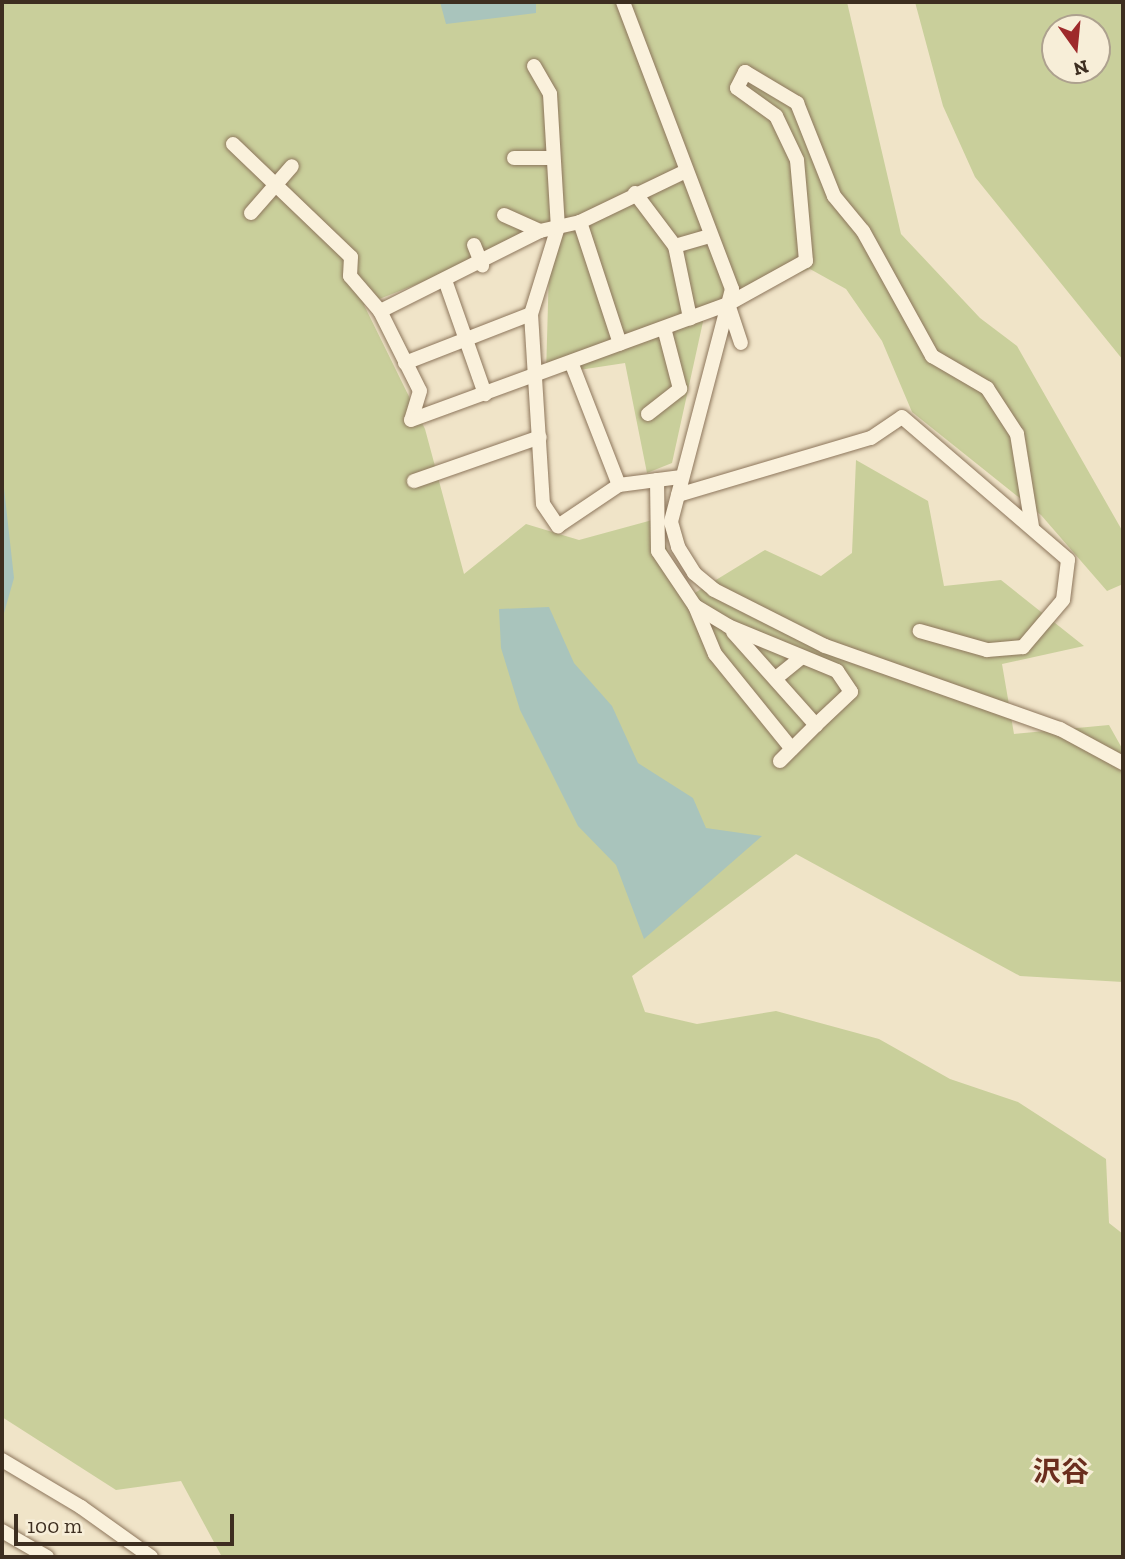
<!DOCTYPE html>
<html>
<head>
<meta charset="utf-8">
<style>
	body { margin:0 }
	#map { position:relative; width:1125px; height:1559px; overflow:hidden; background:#f0e4c8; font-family:"Zilla Slab","Noto Sans JP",serif }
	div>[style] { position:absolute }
	.green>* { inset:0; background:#c9cf9b }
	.water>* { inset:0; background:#a9c4bc }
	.roads { filter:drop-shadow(0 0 2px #8d765c) drop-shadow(0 0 2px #8d765c) }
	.minor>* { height:14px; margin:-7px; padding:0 7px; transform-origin:7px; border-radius:7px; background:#faf1dc }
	span { translate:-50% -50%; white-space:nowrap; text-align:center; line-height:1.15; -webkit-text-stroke:6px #f7eed8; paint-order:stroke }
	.quarter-label { font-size:28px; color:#6b2e1e; font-weight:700 }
	.frame { position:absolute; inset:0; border:4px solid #3d2e20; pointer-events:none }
	.north { position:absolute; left:1041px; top:14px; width:70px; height:70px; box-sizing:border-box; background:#f7eed8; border:2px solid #ada18e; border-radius:50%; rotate:165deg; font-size:19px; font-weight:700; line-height:28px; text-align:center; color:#3d2e20 }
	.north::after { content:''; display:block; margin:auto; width:24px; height:32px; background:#9e2a2b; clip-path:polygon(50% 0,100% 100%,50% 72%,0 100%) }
	.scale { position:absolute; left:14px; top:1514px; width:220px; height:32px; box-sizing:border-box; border:4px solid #3d2e20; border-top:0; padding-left:9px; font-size:21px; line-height:24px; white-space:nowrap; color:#3d2e20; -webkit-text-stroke:5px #f7eed8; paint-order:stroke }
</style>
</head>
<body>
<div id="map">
	<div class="green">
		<i style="clip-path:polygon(2px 2px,847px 2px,901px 234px,980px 318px,1017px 346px,1123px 532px,1123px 584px,1107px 591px,1041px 515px,912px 412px,882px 341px,846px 289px,810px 269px,706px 308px,672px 463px,647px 473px,625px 363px,546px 375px,550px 232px,364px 305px,425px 429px,464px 574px,526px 524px,579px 540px,656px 519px,685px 599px,765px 550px,821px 576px,852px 553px,856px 460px,928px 501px,944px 586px,1001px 580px,1084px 646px,1002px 664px,1014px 734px,1109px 725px,1123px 750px,1123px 982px,1020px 976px,796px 854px,632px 976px,645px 1012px,697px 1024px,776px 1011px,879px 1039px,950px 1079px,1018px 1102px,1106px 1159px,1109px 1223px,1123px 1234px,1123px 1557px,222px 1557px,181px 1481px,116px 1490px,2px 1417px)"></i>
		<i style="clip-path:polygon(evenodd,915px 2px,1123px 2px,1123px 360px,975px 177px,943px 106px,915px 2px,1055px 28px,1097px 28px,1097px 70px,1055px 70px,1055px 28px)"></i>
	</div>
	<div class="water">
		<i style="clip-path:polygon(440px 2px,536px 2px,536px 13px,446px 24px)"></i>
		<i style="clip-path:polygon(2px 470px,14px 578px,2px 620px)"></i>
		<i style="clip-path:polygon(549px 607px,574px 663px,612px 706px,638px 763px,693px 798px,706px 828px,762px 836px,644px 939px,616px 865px,578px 826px,520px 710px,501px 648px,499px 609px)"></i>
	</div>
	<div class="roads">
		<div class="minor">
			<i style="left:623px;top:2px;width:307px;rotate:69.2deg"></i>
			<i style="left:732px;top:289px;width:241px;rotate:104.7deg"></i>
			<i style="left:671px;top:522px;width:26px;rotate:74deg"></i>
			<i style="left:678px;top:547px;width:31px;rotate:58deg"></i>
			<i style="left:694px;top:573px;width:26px;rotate:40deg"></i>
			<i style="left:714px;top:590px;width:124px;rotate:26.8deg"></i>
			<i style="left:825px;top:646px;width:249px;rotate:19.5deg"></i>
			<i style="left:1060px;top:729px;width:72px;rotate:28.4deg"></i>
			<i style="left:534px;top:66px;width:32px;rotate:60deg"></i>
			<i style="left:550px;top:94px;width:133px;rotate:86.6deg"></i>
			<i style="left:558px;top:227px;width:91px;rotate:107.2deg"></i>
			<i style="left:531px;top:314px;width:190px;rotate:86.4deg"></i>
			<i style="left:543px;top:504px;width:27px;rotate:56deg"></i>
			<i style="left:558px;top:526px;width:73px;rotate:-33.9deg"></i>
			<i style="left:619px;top:485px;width:63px;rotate:-7.4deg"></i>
			<i style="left:233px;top:144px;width:163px;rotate:43.8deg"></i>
			<i style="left:351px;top:257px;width:19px;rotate:93deg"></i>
			<i style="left:350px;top:276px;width:46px;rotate:49.4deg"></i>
			<i style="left:514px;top:158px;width:39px"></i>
			<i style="left:686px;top:171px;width:118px;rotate:154.3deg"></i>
			<i style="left:580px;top:222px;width:41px;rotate:167.3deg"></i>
			<i style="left:540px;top:231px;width:179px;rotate:153.4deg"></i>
			<i style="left:380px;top:311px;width:89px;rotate:63.4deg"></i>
			<i style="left:420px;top:391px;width:30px;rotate:107deg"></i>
			<i style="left:411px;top:420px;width:338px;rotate:-20.1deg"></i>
			<i style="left:728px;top:304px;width:89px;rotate:-28.9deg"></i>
			<i style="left:806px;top:261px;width:101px;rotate:-95.1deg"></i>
			<i style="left:797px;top:160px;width:49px;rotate:-115.5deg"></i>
			<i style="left:776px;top:116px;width:48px;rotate:-144.3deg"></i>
			<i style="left:737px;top:88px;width:18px;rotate:-63deg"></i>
			<i style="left:745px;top:72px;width:61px;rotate:30.8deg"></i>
			<i style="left:797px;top:103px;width:100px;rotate:68.3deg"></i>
			<i style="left:834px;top:196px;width:45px;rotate:50.4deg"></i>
			<i style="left:863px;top:231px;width:143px;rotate:61.1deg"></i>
			<i style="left:932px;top:356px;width:64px;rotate:30.2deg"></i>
			<i style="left:987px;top:388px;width:55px;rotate:56.9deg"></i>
			<i style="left:1017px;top:434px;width:94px;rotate:80.8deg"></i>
			<i style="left:635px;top:193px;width:66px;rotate:53deg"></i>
			<i style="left:675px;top:246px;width:74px;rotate:78.2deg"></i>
			<i style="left:251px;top:213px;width:62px;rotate:-48.9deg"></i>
			<i style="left:504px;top:215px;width:39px;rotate:24deg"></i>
			<i style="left:580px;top:222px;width:128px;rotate:71.8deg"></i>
			<i style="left:474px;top:245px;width:22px;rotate:68deg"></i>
			<i style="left:675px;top:246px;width:36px;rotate:-16deg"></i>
			<i style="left:446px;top:283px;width:118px;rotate:70.6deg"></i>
			<i style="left:728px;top:304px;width:41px;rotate:71.6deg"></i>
			<i style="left:571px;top:362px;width:132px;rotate:68.7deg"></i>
			<i style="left:405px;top:363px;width:135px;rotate:-21.3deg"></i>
			<i style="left:648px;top:414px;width:41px;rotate:-38deg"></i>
			<i style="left:680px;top:389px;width:63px;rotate:-104.7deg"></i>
			<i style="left:657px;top:480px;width:71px;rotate:89.2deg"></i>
			<i style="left:658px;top:551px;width:66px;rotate:56.1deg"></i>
			<i style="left:695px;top:606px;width:39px;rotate:31deg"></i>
			<i style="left:728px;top:626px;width:118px;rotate:22.4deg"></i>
			<i style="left:837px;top:671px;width:25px;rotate:56deg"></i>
			<i style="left:851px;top:692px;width:48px;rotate:136.7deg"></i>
			<i style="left:414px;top:481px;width:133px;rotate:-19.2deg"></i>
			<i style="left:678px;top:495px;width:201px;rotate:-16.5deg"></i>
			<i style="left:871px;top:438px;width:37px;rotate:-34deg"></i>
			<i style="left:902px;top:417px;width:219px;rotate:40.7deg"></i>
			<i style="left:1068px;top:560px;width:40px;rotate:97.1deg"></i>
			<i style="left:1063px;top:600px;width:62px;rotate:130.4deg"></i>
			<i style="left:1023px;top:647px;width:36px;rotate:175deg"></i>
			<i style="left:987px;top:650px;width:70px;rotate:-164.2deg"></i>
			<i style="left:695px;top:606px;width:52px;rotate:67.4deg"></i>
			<i style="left:715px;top:654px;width:122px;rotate:51deg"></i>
			<i style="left:733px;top:632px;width:125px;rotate:48.3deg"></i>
			<i style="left:816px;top:725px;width:51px;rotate:135deg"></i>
			<i style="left:776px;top:678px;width:32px;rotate:-39deg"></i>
			<i style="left:2px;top:1460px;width:92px;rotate:30.7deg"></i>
			<i style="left:81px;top:1507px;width:86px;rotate:35.5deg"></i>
			<i style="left:2px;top:1531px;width:52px;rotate:30deg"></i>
		</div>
	</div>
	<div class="quarter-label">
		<span style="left:1061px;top:1472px">沢谷</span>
	</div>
	<div class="frame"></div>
	<div class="north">N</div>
	<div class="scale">100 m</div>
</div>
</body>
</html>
